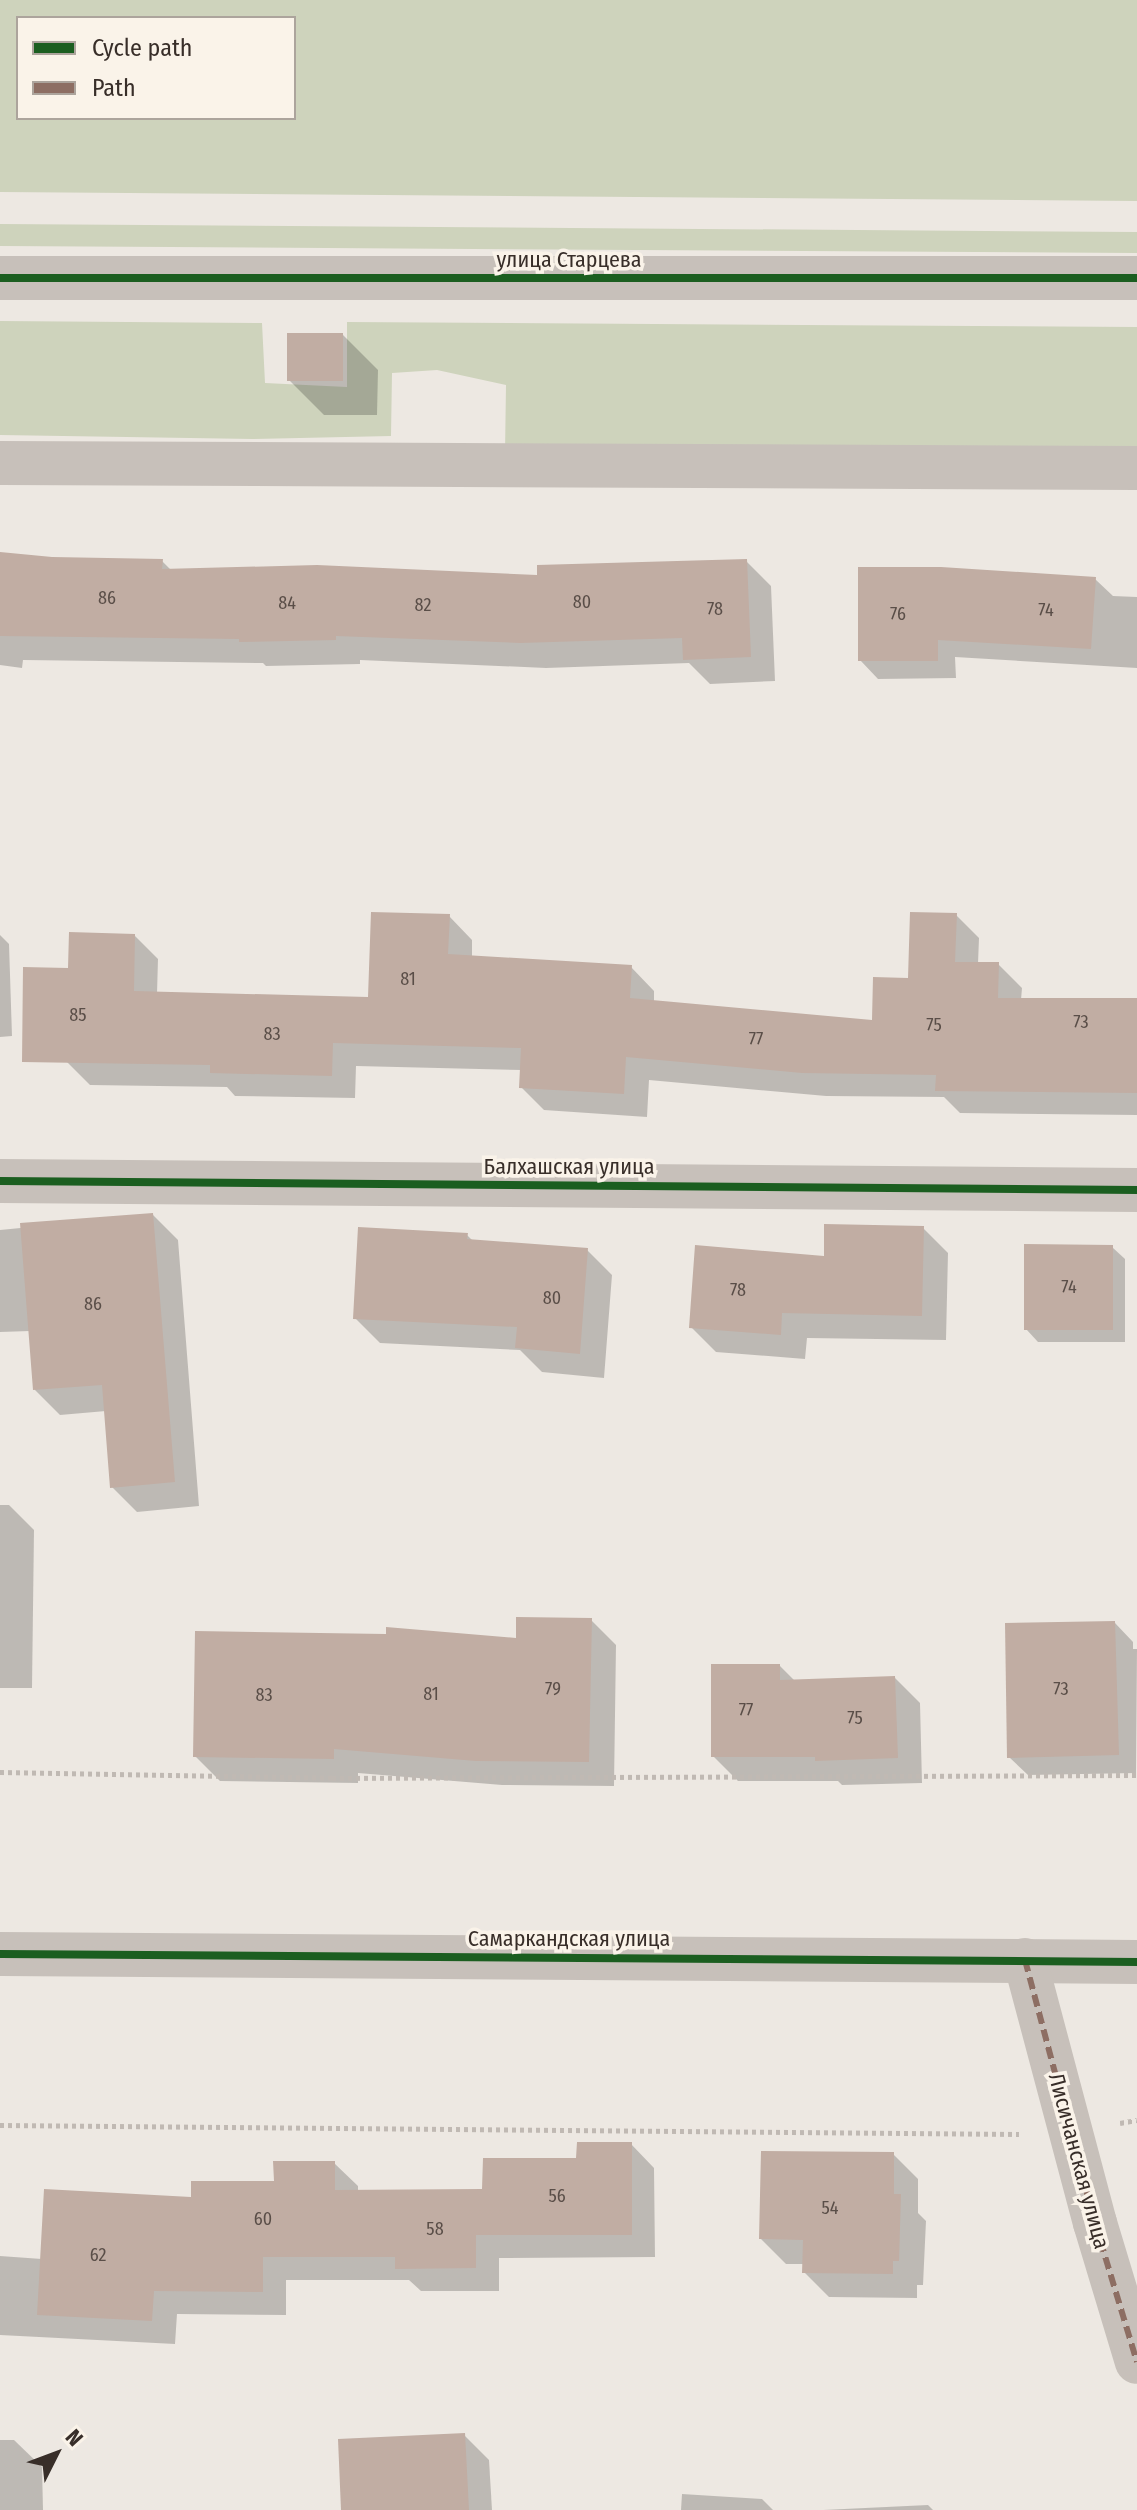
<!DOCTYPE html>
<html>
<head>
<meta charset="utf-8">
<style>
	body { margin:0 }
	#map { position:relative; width:1137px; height:2510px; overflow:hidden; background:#ede8e2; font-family:"Fira Sans Condensed",sans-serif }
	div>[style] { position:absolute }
	.green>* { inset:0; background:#ced3bc }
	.shadow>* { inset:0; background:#0003 }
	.building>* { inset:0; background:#c1ada3 }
	.path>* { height:5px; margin-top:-2.5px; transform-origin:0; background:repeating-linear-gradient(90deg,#c0b9b3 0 4px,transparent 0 8px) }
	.minor>* { height:44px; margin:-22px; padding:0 22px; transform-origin:22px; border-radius:22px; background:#c7c0ba }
	.quiet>* { height:6px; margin-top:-3px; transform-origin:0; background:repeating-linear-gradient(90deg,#8d6e63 0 12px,transparent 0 18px) }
	.cycleway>* { height:8px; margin:-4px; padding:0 4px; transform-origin:4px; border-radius:4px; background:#1b5e20 }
	span { translate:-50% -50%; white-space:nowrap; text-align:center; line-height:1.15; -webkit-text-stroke:7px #faf3e9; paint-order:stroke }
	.number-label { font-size:18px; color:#5a4e48 }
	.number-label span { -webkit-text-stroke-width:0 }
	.street-label { font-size:22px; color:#382e29 }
	.legend { position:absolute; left:16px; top:16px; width:280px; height:104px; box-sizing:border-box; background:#faf3e9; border:2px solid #aca49c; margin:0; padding:10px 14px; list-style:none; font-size:24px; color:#382e29 }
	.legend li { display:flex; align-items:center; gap:16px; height:40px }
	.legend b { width:40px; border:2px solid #aca49c }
	.north { position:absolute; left:16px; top:2414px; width:80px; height:80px; -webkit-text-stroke:6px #faf3e9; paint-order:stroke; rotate:48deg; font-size:22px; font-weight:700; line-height:32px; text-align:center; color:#382e29 }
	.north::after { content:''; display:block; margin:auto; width:28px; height:36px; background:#382e29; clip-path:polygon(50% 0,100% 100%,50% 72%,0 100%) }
</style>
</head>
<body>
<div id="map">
	<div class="green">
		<i style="clip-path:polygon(evenodd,0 0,1137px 0,1137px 201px,0 192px,0 0,294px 18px,294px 118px,18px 118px,18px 18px,294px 18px)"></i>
		<i style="clip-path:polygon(0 224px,1137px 232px,1137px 253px,0 246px)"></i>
		<i style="clip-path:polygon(0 321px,262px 323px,265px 383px,347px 387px,347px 322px,1137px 327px,1137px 460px,505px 453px,506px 385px,437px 370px,392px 373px,391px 436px,253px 439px,0 435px)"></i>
	</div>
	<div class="shadow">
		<i style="clip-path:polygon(343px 335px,378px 370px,377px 415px,324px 415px,289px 380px)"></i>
		<i style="clip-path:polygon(0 554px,52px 559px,162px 561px,172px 571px,540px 577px,746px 561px,771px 586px,775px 681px,710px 684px,689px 663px,546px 668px,360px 660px,360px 664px,266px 666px,263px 663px,23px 660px,22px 668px,0 665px)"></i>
		<i style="clip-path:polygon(1095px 579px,1113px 596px,1137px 597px,1137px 668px,955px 657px,956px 678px,878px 679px,860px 660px)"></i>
		<i style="clip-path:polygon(956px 915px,979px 938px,978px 964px,998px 964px,1022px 988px,1021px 1000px,1137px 1001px,1137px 1115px,960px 1113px,944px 1097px,826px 1096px,649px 1080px,647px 1117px,544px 1110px,521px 1087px,522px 1070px,356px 1066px,355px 1098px,235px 1096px,227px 1087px,90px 1085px,67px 1062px,135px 936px,158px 959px,157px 994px,370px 999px,449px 916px,472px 940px,472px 957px,631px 967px,654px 991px,654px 1002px,874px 1022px,910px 980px)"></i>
		<i style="clip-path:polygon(0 935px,9px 944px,12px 1036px,0 1037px)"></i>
		<i style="clip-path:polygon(153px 1215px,178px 1240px,199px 1506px,137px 1512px,112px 1487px,106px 1411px,60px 1415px,35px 1390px,30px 1331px,0 1332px,0 1230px)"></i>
		<i style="clip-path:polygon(923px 1228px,948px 1253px,946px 1340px,807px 1338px,805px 1359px,716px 1352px,691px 1327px,826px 1258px)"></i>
		<i style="clip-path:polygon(467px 1235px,473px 1241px,587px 1250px,612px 1275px,604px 1378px,542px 1372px,520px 1350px,380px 1343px,355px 1318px)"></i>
		<i style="clip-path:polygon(1112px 1247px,1125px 1259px,1125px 1342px,1038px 1342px,1026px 1329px)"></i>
		<i style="clip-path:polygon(0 1505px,9px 1505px,34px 1530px,32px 1688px,0 1688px)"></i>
		<i style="clip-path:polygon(591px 1620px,616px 1645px,614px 1786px,502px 1785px,358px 1773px,358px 1783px,220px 1781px,195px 1756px,518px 1640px)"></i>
		<i style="clip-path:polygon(1115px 1623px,1133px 1642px,1133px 1649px,1137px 1649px,1136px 1773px,1028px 1775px,1009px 1757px)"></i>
		<i style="clip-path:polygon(780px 1666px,795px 1681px,895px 1678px,920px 1703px,922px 1783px,842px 1785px,838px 1781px,738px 1781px,713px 1756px)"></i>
		<i style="clip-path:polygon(631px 2144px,654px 2168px,655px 2257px,499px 2258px,499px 2291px,421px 2291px,409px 2280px,286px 2280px,286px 2315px,177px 2314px,175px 2344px,0 2335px,0 2256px,42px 2259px,193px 2199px,276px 2183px,334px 2163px,358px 2186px,358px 2192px,484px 2191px)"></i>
		<i style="clip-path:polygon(893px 2154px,918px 2179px,918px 2213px,926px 2221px,923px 2285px,917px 2285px,917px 2298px,829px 2297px,804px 2272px,804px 2264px,786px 2264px,761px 2239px)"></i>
		<i style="clip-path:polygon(464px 2435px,489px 2460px,492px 2510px,343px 2510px)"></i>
		<i style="clip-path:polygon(0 2440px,14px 2440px,42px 2467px,43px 2510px,0 2510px)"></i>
		<i style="clip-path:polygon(682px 2494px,762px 2499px,773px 2510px,681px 2510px)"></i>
		<i style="clip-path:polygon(928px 2505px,933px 2510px,823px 2510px)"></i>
	</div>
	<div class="building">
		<i style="clip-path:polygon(287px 333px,343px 333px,343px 381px,287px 381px)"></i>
		<i style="clip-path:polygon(0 552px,52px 557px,163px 559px,162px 569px,317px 565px,537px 575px,537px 565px,747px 559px,751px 657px,683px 660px,682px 638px,520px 643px,336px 636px,336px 640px,239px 642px,239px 639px,0 636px)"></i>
		<i style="clip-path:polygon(858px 567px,941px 567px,1096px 577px,1091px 649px,938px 640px,938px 661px,858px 661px)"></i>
		<i style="clip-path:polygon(371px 912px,450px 914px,448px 954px,632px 965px,630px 998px,872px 1020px,873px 977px,908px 978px,910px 912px,957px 913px,955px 962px,999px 962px,998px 998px,1137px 998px,1137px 1093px,935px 1091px,936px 1075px,802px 1073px,626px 1057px,624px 1094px,519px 1088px,521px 1048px,333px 1043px,332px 1076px,210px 1073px,210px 1065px,22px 1062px,23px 967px,68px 968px,69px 932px,135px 934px,134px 991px,368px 997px)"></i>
		<i style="clip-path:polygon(153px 1213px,175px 1482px,110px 1488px,102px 1385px,33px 1390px,20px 1223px)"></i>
		<i style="clip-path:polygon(824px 1224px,924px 1226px,922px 1316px,782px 1313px,781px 1335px,689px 1328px,695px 1245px,824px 1256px)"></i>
		<i style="clip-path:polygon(358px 1227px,468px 1233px,467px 1239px,588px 1248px,580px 1354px,515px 1348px,517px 1327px,353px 1319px)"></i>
		<i style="clip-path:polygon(1024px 1244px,1113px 1245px,1113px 1330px,1024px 1330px)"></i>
		<i style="clip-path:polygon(516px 1617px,592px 1618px,589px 1762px,476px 1761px,334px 1749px,334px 1759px,193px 1757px,195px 1631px,386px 1634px,386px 1627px,516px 1638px)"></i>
		<i style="clip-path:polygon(1115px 1621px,1119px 1755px,1007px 1758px,1005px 1623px)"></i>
		<i style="clip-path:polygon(711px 1664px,780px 1664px,780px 1680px,895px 1676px,898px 1758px,815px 1761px,815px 1757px,711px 1757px)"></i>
		<i style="clip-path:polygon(577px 2142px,632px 2142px,632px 2235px,476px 2235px,476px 2268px,395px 2269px,395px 2257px,263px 2257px,263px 2292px,154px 2291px,152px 2321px,37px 2315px,44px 2189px,191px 2197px,191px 2181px,274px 2181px,273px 2161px,335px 2161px,335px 2190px,482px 2189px,483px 2158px,576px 2158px)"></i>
		<i style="clip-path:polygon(761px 2151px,894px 2152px,894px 2194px,901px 2194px,899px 2261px,893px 2261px,893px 2274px,802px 2273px,803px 2240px,759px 2239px)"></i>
		<i style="clip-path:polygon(465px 2433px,469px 2510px,341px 2510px,338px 2439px)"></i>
	</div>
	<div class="path">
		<i style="left:0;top:1772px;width:332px;rotate:1deg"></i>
		<i style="left:332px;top:1778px;width:805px;rotate:-0.21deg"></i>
		<i style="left:1120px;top:2123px;width:17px;rotate:-10deg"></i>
		<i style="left:0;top:2125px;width:1019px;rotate:0.51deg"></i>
	</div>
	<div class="minor">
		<i style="left:0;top:278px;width:1137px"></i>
		<i style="left:0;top:463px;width:1137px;rotate:0.25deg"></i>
		<i style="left:0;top:1181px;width:1137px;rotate:0.45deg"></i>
		<i style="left:0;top:1954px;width:1137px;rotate:0.4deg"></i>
		<i style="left:1025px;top:1960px;width:272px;rotate:75.1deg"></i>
		<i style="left:1095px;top:2223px;width:145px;rotate:73.2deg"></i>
	</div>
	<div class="quiet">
		<i style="left:1025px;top:1960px;width:272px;rotate:75.1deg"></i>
		<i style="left:1095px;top:2223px;width:145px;rotate:73.2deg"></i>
	</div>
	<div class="cycleway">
		<i style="left:0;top:278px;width:1137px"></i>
		<i style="left:0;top:1181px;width:1137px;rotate:0.45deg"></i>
		<i style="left:0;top:1954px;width:1137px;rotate:0.4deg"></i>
	</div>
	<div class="number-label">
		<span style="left:107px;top:598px">86</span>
		<span style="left:582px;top:602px">80</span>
		<span style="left:287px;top:603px">84</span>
		<span style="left:423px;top:605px">82</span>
		<span style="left:715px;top:609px">78</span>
		<span style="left:1046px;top:610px">74</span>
		<span style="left:898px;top:614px">76</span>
		<span style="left:408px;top:979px">81</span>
		<span style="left:78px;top:1015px">85</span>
		<span style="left:1081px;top:1022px">73</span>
		<span style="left:934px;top:1025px">75</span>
		<span style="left:272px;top:1034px">83</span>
		<span style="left:756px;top:1039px">77</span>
		<span style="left:1069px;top:1287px">74</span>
		<span style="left:738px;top:1290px">78</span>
		<span style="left:552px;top:1298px">80</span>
		<span style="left:93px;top:1304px">86</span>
		<span style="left:553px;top:1689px">79</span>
		<span style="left:1061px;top:1689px">73</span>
		<span style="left:431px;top:1694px">81</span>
		<span style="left:264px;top:1695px">83</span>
		<span style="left:746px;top:1710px">77</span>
		<span style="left:855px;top:1718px">75</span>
		<span style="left:557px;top:2196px">56</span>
		<span style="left:830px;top:2208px">54</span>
		<span style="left:263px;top:2219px">60</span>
		<span style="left:435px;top:2229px">58</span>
		<span style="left:98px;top:2255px">62</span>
	</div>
	<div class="street-label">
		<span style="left:569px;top:260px">улица Старцева</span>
		<span style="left:569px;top:1167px">Балхашская улица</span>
		<span style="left:569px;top:1939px">Самаркандская улица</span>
		<span style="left:1079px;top:2161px;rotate:75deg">Лисичанская улица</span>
	</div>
	<ul class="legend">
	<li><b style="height:10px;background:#1b5e20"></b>Cycle path</li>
	<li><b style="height:10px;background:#8d6e63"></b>Path</li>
	</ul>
	<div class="north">N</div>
</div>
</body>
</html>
